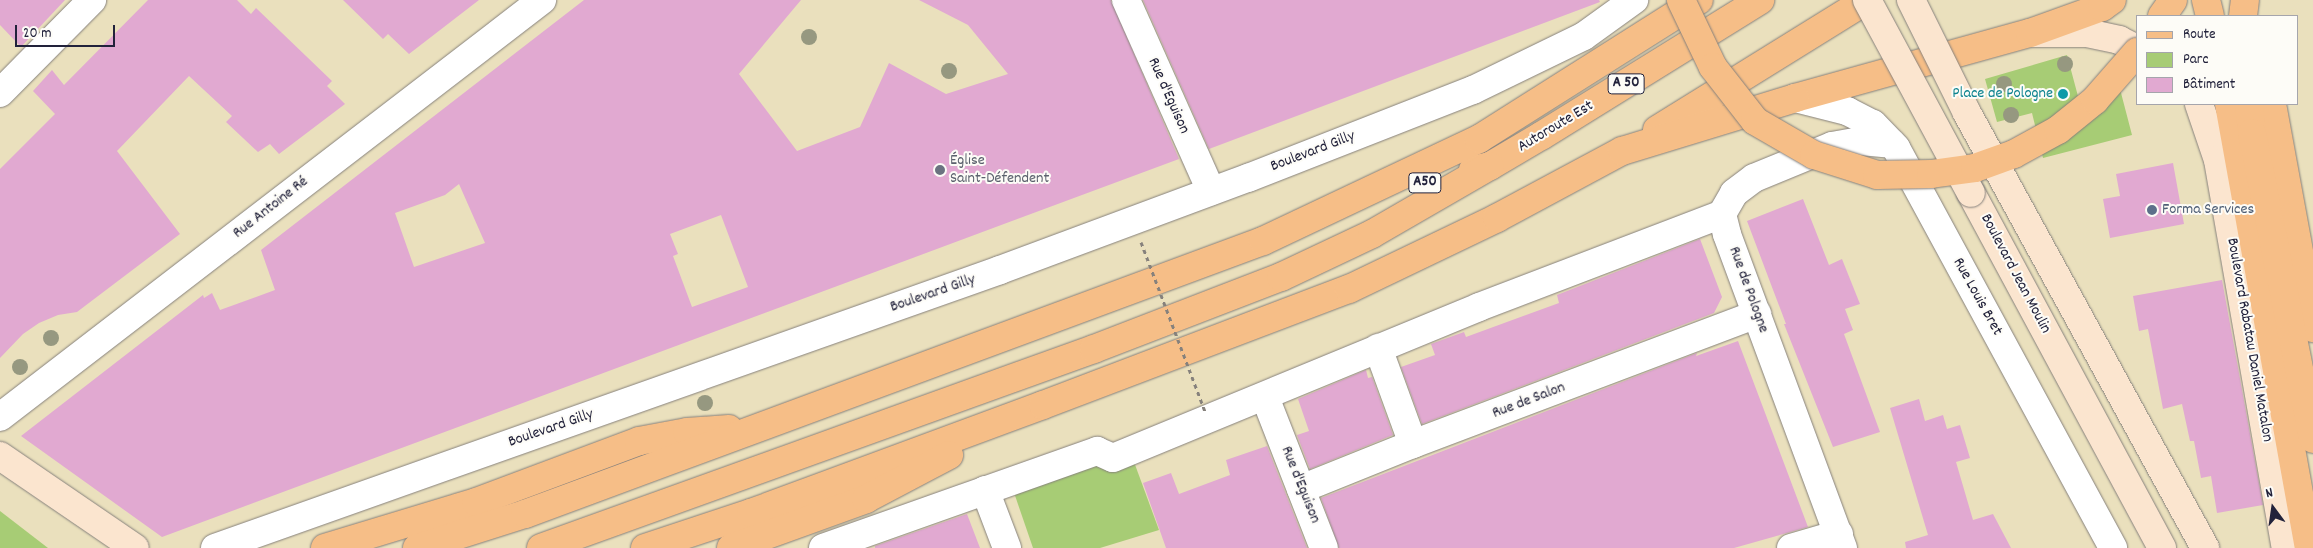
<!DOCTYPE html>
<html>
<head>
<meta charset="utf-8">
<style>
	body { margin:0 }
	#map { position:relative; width:2313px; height:548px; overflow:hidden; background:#eae0bd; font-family:Dekko,sans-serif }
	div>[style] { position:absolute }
	.green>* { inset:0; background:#a7cc75 }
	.building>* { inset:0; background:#e1a9d1 }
	.roads { filter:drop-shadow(0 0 1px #86817c) drop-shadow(0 0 1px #86817c) }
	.street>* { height:28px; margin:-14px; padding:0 14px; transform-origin:14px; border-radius:14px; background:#fff }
	.secondary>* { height:28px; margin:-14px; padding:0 14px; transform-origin:14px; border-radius:14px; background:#fbe5cf }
	.primary>* { height:28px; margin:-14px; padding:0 14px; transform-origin:14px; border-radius:14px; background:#f6be87 }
	.highway>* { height:28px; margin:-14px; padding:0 14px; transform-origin:14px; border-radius:14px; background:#f6be87 }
	.path-bridge>* { height:3px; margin-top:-1.5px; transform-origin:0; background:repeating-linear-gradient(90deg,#86817c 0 4px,transparent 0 8px) }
	.bridges { filter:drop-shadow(0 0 1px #86817c) drop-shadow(0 0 1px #86817c) }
	.secondary-bridge>* { height:28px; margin:-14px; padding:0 14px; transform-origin:14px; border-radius:14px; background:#fbe5cf }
	.highway-bridge>* { height:28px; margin:-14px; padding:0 14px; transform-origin:14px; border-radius:14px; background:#f6be87 }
	.trees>* { width:16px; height:16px; margin:-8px; border-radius:50%; background:#969880 }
	.dots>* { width:14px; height:14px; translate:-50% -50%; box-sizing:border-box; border:2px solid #fdfcf7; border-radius:50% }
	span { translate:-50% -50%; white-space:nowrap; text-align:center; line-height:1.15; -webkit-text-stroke:4px #fdfcf7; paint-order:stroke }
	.shield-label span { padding:1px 4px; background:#fdfcf7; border:1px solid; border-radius:4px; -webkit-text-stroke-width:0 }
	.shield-label { font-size:15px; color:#22223b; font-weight:700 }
	.culture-label { font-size:16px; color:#0d838f }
	.right { translate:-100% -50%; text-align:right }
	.street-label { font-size:16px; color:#22223b }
	.worship-label { font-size:16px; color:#5b616d }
	.left { translate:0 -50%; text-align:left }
	.service-label { font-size:16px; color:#4e5e75 }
	.legend { position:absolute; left:2136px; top:15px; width:162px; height:90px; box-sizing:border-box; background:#fdfcf7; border:1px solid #a5a5ac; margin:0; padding:6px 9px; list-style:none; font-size:15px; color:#22223b }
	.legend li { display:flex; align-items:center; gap:10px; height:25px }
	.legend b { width:25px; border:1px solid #a5a5ac }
	.north { position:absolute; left:2248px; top:483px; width:50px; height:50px; -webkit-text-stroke:4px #fdfcf7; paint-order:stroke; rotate:346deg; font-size:14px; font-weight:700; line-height:20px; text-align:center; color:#22223b }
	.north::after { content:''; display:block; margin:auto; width:18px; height:22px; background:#22223b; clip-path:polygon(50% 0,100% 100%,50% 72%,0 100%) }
	.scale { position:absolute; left:15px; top:25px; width:100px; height:22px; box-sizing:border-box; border:2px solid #22223b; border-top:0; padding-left:6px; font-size:15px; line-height:18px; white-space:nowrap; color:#22223b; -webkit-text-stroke:4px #fdfcf7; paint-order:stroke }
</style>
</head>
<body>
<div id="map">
	<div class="green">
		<i style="clip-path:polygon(2067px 55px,2079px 100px,2120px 89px,2132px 135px,2043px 158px,2032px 113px,1997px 122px,1985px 79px)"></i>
		<i style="clip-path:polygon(1130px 451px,1159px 530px,1100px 548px,1033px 548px,1010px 481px)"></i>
		<i style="clip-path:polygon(0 511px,48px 548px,0 548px)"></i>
	</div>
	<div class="building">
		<i style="clip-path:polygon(0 0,65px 0,21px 47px,0 25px)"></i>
		<i style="clip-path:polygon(148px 0,237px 0,251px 14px,256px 8px,332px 81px,327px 86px,345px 104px,279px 154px,270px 144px,258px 152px,226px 122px,232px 116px,189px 76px,117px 151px,180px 234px,77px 312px,58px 315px,39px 323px,23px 334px,0 358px,0 169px,55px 114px,33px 91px,52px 70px,64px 85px)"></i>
		<i style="clip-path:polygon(343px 0,479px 0,409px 54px,388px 34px,383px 39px)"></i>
		<i style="clip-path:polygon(evenodd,584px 0,801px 0,739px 74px,797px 151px,860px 127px,889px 63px,946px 94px,1008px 74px,968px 25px,919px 0,1111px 0,1179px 159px,162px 537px,21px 436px,203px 295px,204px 298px,212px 293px,220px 310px,275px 290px,261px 250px,584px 0,459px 184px,485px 243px,414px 267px,395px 213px,445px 195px,459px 184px,584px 0,721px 215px,748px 287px,692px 307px,673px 256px,678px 254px,670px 234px,721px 215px)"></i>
		<i style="clip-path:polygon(1143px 0,1599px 0,1600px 2px,1209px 149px)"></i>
		<i style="clip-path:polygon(2173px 163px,2184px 224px,2110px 238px,2103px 199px,2120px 196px,2116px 174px)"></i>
		<i style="clip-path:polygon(1803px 199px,1829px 265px,1842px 259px,1860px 304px,1845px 309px,1853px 330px,1844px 334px,1880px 432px,1833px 447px,1784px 324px,1786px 324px,1747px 221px)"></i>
		<i style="clip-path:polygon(1700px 239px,1722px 297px,1714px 313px,1422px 424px,1401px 367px,1435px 355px,1431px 344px,1464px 332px,1466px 337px,1559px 303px,1557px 295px)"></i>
		<i style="clip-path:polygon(2222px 280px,2263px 505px,2217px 513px,2211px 476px,2201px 478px,2194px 441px,2190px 441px,2182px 404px,2163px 409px,2148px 329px,2139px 331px,2133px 296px)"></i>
		<i style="clip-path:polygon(1738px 341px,1808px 527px,1734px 548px,1339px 548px,1321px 498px,1697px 353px,1696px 356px)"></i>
		<i style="clip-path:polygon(1366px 370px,1368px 378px,1372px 377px,1393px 435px,1310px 469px,1297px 435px,1309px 431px,1298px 399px)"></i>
		<i style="clip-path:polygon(1919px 399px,1925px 421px,1943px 415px,1947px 429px,1960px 425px,1970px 458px,1956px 462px,1973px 520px,1993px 514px,2011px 548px,1906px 548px,1905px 542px,1928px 535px,1890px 408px)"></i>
		<i style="clip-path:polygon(1267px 446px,1307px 548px,1166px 548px,1143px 483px,1171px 473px,1179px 494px,1230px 475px,1226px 460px)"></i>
		<i style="clip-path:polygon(967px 514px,980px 548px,875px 548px,875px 546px)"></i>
	</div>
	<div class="roads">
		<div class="street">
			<i style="left:1126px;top:0;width:209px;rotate:66deg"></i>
			<i style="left:0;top:93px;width:131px;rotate:-45.3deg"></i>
			<i style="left:1795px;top:98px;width:54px;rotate:14deg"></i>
			<i style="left:1847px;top:111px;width:29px;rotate:27deg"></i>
			<i style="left:1873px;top:124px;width:33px;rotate:46deg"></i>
			<i style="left:1896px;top:148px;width:455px;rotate:61.5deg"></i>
			<i style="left:1378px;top:348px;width:102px;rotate:70deg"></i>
			<i style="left:1265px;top:397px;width:162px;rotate:68.7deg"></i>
			<i style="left:0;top:417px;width:684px;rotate:-37.57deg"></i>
			<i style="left:1301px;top:489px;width:121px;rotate:-21.9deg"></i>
			<i style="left:1413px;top:444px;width:368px;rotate:-20.7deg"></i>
			<i style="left:985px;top:490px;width:62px;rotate:69.2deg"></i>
			<i style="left:215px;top:548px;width:833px;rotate:-19.5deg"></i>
			<i style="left:1000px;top:270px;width:265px;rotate:-20.4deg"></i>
			<i style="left:1248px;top:178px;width:242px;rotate:-21.4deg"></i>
			<i style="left:1473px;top:90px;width:123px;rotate:-25.9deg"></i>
			<i style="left:1584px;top:36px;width:62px;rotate:-35.8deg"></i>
			<i style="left:823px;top:548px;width:291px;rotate:-19.5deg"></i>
			<i style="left:1097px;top:451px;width:17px;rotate:24deg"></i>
			<i style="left:1113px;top:458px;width:396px;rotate:-22.4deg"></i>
			<i style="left:1479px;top:307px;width:260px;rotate:-20.9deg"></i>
			<i style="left:1791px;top:548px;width:50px;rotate:-16.3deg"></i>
			<i style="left:1843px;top:548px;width:335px;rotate:-110.3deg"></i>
			<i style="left:1727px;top:234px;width:21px;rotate:-104deg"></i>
			<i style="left:1722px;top:214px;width:24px;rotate:-60deg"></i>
			<i style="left:1734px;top:193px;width:25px;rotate:-37deg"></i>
			<i style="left:1754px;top:178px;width:84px;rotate:-22.3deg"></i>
			<i style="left:1832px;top:146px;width:27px;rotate:-10deg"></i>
			<i style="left:1859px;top:141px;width:33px;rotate:5deg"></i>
		</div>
		<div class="secondary">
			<i style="left:2034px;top:33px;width:53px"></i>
			<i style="left:2087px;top:33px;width:33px;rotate:12deg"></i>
			<i style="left:2119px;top:40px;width:20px;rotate:27deg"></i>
			<i style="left:2199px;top:104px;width:59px;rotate:71.3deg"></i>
			<i style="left:2218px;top:160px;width:394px;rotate:80.1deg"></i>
			<i style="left:1971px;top:193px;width:403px;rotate:61.7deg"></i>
			<i style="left:0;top:456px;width:163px;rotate:34.3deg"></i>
		</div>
		<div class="primary">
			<i style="left:2206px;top:0;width:16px;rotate:76deg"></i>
			<i style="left:1795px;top:98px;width:244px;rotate:-15.5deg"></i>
			<i style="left:2030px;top:33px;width:77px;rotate:-19.9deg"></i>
			<i style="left:2102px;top:7px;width:12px;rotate:-35deg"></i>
			<i style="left:2229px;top:104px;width:451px;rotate:79.8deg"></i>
			<i style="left:2272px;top:104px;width:228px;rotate:79.6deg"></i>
		</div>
		<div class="highway">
			<i style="left:2162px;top:16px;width:19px;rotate:-55deg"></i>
			<i style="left:2243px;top:16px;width:16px;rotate:-83deg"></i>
			<i style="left:2249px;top:104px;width:29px;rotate:84deg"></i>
			<i style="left:2252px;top:133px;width:312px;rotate:78.7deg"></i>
			<i style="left:1657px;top:130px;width:247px;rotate:-31.8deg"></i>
			<i style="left:1473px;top:170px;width:17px;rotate:-13deg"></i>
			<i style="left:1490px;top:166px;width:59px;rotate:-30.5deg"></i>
			<i style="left:1541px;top:136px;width:258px;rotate:-31.8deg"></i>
			<i style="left:325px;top:548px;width:158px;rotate:-16.9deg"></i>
			<i style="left:476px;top:502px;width:174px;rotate:-20.5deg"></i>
			<i style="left:639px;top:441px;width:49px;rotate:-10.6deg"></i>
			<i style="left:687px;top:432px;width:42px;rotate:-4.1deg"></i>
			<i style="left:417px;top:548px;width:113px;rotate:-17.5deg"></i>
			<i style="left:525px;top:514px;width:787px;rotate:-20.3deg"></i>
			<i style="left:1263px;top:241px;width:239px;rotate:-25.3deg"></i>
			<i style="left:1479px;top:139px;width:260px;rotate:-32.3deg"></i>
			<i style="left:541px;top:548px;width:588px;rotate:-19.79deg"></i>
			<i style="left:1094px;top:349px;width:200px;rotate:-21.1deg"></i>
			<i style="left:1281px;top:277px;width:101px;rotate:-25.3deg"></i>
			<i style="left:1372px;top:234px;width:136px;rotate:-30deg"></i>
			<i style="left:645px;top:548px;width:112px;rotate:-18.3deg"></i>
			<i style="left:751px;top:513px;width:311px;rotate:-20.3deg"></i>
			<i style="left:1043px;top:405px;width:327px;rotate:-20.8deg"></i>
			<i style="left:1349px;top:289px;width:164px;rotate:-25.6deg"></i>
			<i style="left:1497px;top:218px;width:142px;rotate:-28.2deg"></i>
			<i style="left:1622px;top:151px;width:181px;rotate:-17deg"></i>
			<i style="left:731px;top:548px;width:144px;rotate:-19.9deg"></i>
			<i style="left:866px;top:499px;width:94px;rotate:-27.9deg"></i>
		</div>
	</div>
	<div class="path-bridge">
		<i style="left:1141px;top:242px;width:181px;rotate:69.3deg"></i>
	</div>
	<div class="bridges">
		<div class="secondary-bridge">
			<i style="left:1867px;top:0;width:219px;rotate:61.7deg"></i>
			<i style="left:1911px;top:0;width:126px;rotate:63.6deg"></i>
			<i style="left:1967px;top:113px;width:496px;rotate:61.3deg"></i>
		</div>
		<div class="highway-bridge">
			<i style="left:1681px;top:0;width:74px;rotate:64.5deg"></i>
			<i style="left:1713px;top:67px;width:68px;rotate:52.1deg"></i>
			<i style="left:1755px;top:121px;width:68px;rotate:30deg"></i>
			<i style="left:1814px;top:155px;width:66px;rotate:17.6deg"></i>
			<i style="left:1877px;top:175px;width:54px;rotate:-1.1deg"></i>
			<i style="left:1931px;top:174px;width:44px;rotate:-7.8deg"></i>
			<i style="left:1975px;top:168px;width:41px;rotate:-19.7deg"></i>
			<i style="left:2014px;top:154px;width:50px;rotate:-28.6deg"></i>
			<i style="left:2058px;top:130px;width:48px;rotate:-39deg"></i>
			<i style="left:2095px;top:100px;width:64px;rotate:-48.8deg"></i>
		</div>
	</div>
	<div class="trees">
		<i style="left:809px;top:37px"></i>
		<i style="left:2065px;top:64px"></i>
		<i style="left:949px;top:71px"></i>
		<i style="left:2004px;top:84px"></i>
		<i style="left:2011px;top:115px"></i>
		<i style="left:51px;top:338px"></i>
		<i style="left:20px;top:367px"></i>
		<i style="left:705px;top:403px"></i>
	</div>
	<div class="dots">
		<i style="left:2063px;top:94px;background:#0f9aa8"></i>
		<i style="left:940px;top:170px;background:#6b7280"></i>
		<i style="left:2152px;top:210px;background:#5c6f8a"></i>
	</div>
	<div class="shield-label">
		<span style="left:1626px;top:84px">A 50</span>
		<span style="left:1425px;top:183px">A50</span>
	</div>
	<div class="culture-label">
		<span class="right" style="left:2053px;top:94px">Place de Pologne</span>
	</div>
	<div class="street-label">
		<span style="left:1168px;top:96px;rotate:66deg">Rue d'Eguison</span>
		<span style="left:1556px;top:127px;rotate:-31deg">Autoroute Est</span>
		<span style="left:1313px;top:152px;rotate:-21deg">Boulevard Gilly</span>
		<span style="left:271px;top:208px;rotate:-38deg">Rue Antoine Ré</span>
		<span style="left:2015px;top:274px;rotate:62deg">Boulevard Jean Moulin</span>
		<span style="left:1748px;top:290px;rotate:70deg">Rue de Pologne</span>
		<span style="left:933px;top:294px;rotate:-19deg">Boulevard Gilly</span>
		<span style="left:1977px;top:297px;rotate:61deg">Rue Louis Bret</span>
		<span style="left:2249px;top:340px;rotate:80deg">Boulevard Rabatau Daniel Matalon</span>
		<span style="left:1529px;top:401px;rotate:-21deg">Rue de Salon</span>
		<span style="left:551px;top:429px;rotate:-19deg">Boulevard Gilly</span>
		<span style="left:1300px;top:485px;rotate:68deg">Rue d'Eguison</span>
	</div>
	<div class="worship-label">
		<span class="left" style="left:950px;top:170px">Église<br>Saint-Défendent</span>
	</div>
	<div class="service-label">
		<span class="left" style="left:2162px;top:210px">Forma Services</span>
	</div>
	<ul class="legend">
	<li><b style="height:6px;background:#f6be87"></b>Route</li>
	<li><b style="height:14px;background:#a7cc75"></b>Parc</li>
	<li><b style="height:14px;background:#e1a9d1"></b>Bâtiment</li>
	</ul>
	<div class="north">N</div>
	<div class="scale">20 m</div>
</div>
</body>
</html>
